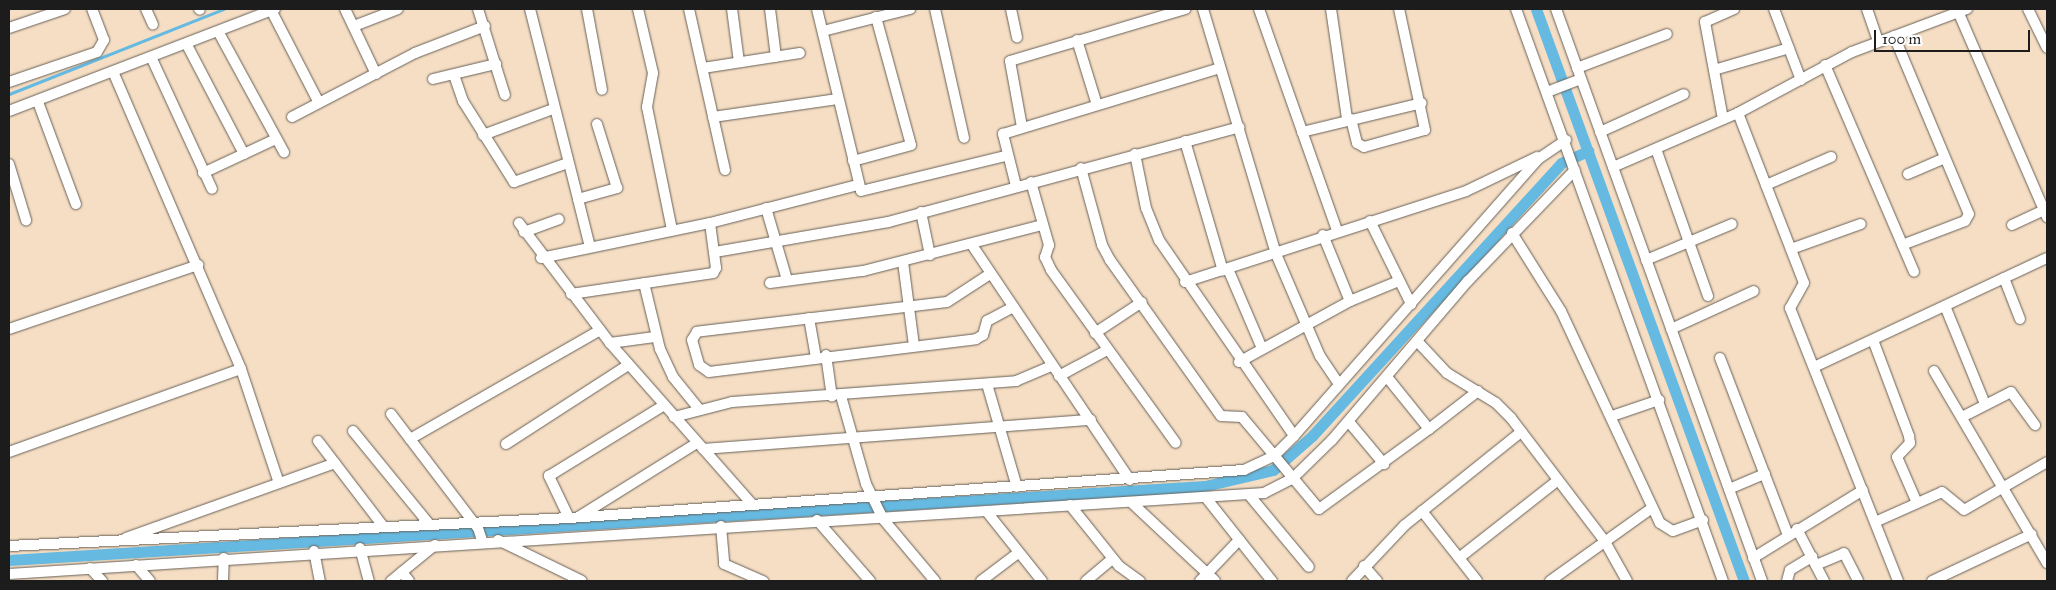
<!DOCTYPE html>
<html>
<head>
<meta charset="utf-8">
<style>
	body { margin:0 }
	#map { position:relative; width:2056px; height:590px; overflow:hidden; background:#f5dec4; font-family:"IM FELL Great Primer",serif }
	div>[style] { position:absolute }
	.stream>* { height:3px; margin:-1.5px; padding:0 1.5px; transform-origin:1.5px; border-radius:1.5px; background:#66bae2 }
	.canal>* { height:11px; margin:-5.5px; padding:0 5.5px; transform-origin:5.5px; border-radius:5.5px; background:#66bae2 }
	.roads { filter:drop-shadow(0 0 1px #686057) drop-shadow(0 0 1px #686057) }
	.minor>* { height:10px; margin:-5px; padding:0 5px; transform-origin:5px; border-radius:5px; background:#fff }
	span { translate:-50% -50%; white-space:nowrap; text-align:center; line-height:1.15; -webkit-text-stroke:4px #fff; paint-order:stroke }
	.frame { position:absolute; inset:0; border:10px solid #1c1c1c; pointer-events:none }
	.scale { position:absolute; left:1874px; top:30px; width:156px; height:22px; box-sizing:border-box; border:2px solid #1c1c1c; border-top:0; padding-left:6px; font-size:15px; line-height:18px; white-space:nowrap; color:#1c1c1c; -webkit-text-stroke:4px #fff; paint-order:stroke }
</style>
</head>
<body>
<div id="map">
	<div class="stream">
		<i style="left:9px;top:94px;width:231px;rotate:-21.6deg"></i>
	</div>
	<div class="canal">
		<i style="left:1536px;top:9px;width:609px;rotate:70.02deg"></i>
		<i style="left:9px;top:560px;width:1198px;rotate:-3.54deg"></i>
		<i style="left:1205px;top:486px;width:70px;rotate:-13.2deg"></i>
		<i style="left:1273px;top:470px;width:52px;rotate:-41.1deg"></i>
		<i style="left:1312px;top:436px;width:369px;rotate:-47.6deg"></i>
		<i style="left:1561px;top:163px;width:30px;rotate:-24deg"></i>
	</div>
	<div class="roads">
		<div class="minor">
			<i style="left:146px;top:9px;width:17px;rotate:66deg"></i>
			<i style="left:199px;top:9px;width:1px;rotate:45deg"></i>
			<i style="left:345px;top:9px;width:72px;rotate:64.5deg"></i>
			<i style="left:478px;top:9px;width:90px;rotate:72.6deg"></i>
			<i style="left:530px;top:9px;width:196px;rotate:75.8deg"></i>
			<i style="left:578px;top:199px;width:41px;rotate:-15.8deg"></i>
			<i style="left:617px;top:188px;width:67px;rotate:-107.4deg"></i>
			<i style="left:587px;top:9px;width:82px;rotate:79.5deg"></i>
			<i style="left:638px;top:9px;width:66px;rotate:76.8deg"></i>
			<i style="left:653px;top:73px;width:35px;rotate:100deg"></i>
			<i style="left:647px;top:107px;width:126px;rotate:78.5deg"></i>
			<i style="left:689px;top:9px;width:165px;rotate:77.4deg"></i>
			<i style="left:732px;top:9px;width:53px;rotate:82.5deg"></i>
			<i style="left:770px;top:9px;width:48px;rotate:82.9deg"></i>
			<i style="left:817px;top:9px;width:187px;rotate:76.4deg"></i>
			<i style="left:861px;top:191px;width:149px;rotate:-13.6deg"></i>
			<i style="left:935px;top:9px;width:132px;rotate:77.3deg"></i>
			<i style="left:1011px;top:9px;width:29px;rotate:78deg"></i>
			<i style="left:1203px;top:9px;width:256px;rotate:73.4deg"></i>
			<i style="left:1276px;top:254px;width:111px;rotate:66.7deg"></i>
			<i style="left:1320px;top:356px;width:34px;rotate:56deg"></i>
			<i style="left:1259px;top:9px;width:234px;rotate:70.6deg"></i>
			<i style="left:1331px;top:9px;width:111px;rotate:81.7deg"></i>
			<i style="left:1516px;top:9px;width:608px;rotate:70.11deg"></i>
			<i style="left:1556px;top:9px;width:608px;rotate:70.19deg"></i>
			<i style="left:1774px;top:9px;width:76px;rotate:69.2deg"></i>
			<i style="left:1867px;top:9px;width:34px;rotate:71deg"></i>
			<i style="left:1957px;top:9px;width:227px;rotate:66.6deg"></i>
			<i style="left:2028px;top:9px;width:43px;rotate:64deg"></i>
			<i style="left:271px;top:10px;width:102px;rotate:62.7deg"></i>
			<i style="left:354px;top:26px;width:47px;rotate:-21.1deg"></i>
			<i style="left:9px;top:28px;width:59px;rotate:-18.7deg"></i>
			<i style="left:823px;top:31px;width:90px;rotate:-14.2deg"></i>
			<i style="left:219px;top:33px;width:136px;rotate:61.4deg"></i>
			<i style="left:1894px;top:36px;width:193px;rotate:67.2deg"></i>
			<i style="left:1969px;top:214px;width:8px;rotate:120deg"></i>
			<i style="left:1965px;top:221px;width:67px;rotate:159.1deg"></i>
			<i style="left:1077px;top:40px;width:68px;rotate:72.9deg"></i>
			<i style="left:187px;top:45px;width:123px;rotate:62.4deg"></i>
			<i style="left:152px;top:59px;width:143px;rotate:65.2deg"></i>
			<i style="left:1825px;top:65px;width:225px;rotate:66.7deg"></i>
			<i style="left:703px;top:68px;width:98px;rotate:-8.8deg"></i>
			<i style="left:1577px;top:68px;width:96px;rotate:-20.7deg"></i>
			<i style="left:1714px;top:70px;width:78px;rotate:-16.3deg"></i>
			<i style="left:114px;top:74px;width:321px;rotate:66.7deg"></i>
			<i style="left:241px;top:369px;width:117px;rotate:71.6deg"></i>
			<i style="left:454px;top:75px;width:28px;rotate:71deg"></i>
			<i style="left:463px;top:101px;width:96px;rotate:57.8deg"></i>
			<i style="left:514px;top:182px;width:57px;rotate:-19.4deg"></i>
			<i style="left:433px;top:79px;width:65px;rotate:-13.4deg"></i>
			<i style="left:9px;top:82px;width:93px;rotate:-18.8deg"></i>
			<i style="left:97px;top:52px;width:14px;rotate:-60deg"></i>
			<i style="left:104px;top:40px;width:33px;rotate:-111deg"></i>
			<i style="left:1547px;top:92px;width:36px;rotate:-21deg"></i>
			<i style="left:38px;top:102px;width:109px;rotate:69.6deg"></i>
			<i style="left:9px;top:111px;width:285px;rotate:-21deg"></i>
			<i style="left:1738px;top:113px;width:182px;rotate:68.8deg"></i>
			<i style="left:1804px;top:283px;width:29px;rotate:119deg"></i>
			<i style="left:1790px;top:308px;width:294px;rotate:68.4deg"></i>
			<i style="left:292px;top:117px;width:139px;rotate:-27.5deg"></i>
			<i style="left:415px;top:53px;width:75px;rotate:-21.1deg"></i>
			<i style="left:713px;top:117px;width:126px;rotate:-8.2deg"></i>
			<i style="left:1351px;top:119px;width:25px;rotate:76deg"></i>
			<i style="left:1357px;top:143px;width:8px;rotate:30deg"></i>
			<i style="left:1364px;top:147px;width:63px;rotate:-15.6deg"></i>
			<i style="left:1425px;top:130px;width:124px;rotate:-102.1deg"></i>
			<i style="left:1723px;top:119px;width:99px;rotate:-100.5deg"></i>
			<i style="left:1705px;top:22px;width:32px;rotate:-24deg"></i>
			<i style="left:1022px;top:127px;width:67px;rotate:-100.3deg"></i>
			<i style="left:1010px;top:61px;width:183px;rotate:-16.5deg"></i>
			<i style="left:1302px;top:132px;width:123px;rotate:-13.6deg"></i>
			<i style="left:1600px;top:132px;width:92px;rotate:-24.3deg"></i>
			<i style="left:483px;top:135px;width:75px;rotate:-20.4deg"></i>
			<i style="left:1185px;top:141px;width:135px;rotate:73.7deg"></i>
			<i style="left:1656px;top:149px;width:156px;rotate:70.5deg"></i>
			<i style="left:1135px;top:154px;width:55px;rotate:78.5deg"></i>
			<i style="left:1146px;top:208px;width:35px;rotate:68deg"></i>
			<i style="left:1159px;top:240px;width:238px;rotate:55.4deg"></i>
			<i style="left:853px;top:161px;width:60px;rotate:-15.4deg"></i>
			<i style="left:911px;top:145px;width:133px;rotate:-105.3deg"></i>
			<i style="left:9px;top:164px;width:59px;rotate:73.1deg"></i>
			<i style="left:1613px;top:167px;width:136px;rotate:-23.4deg"></i>
			<i style="left:1738px;top:113px;width:129px;rotate:-28.2deg"></i>
			<i style="left:1852px;top:52px;width:123px;rotate:-20.5deg"></i>
			<i style="left:1081px;top:168px;width:80px;rotate:74.7deg"></i>
			<i style="left:1102px;top:245px;width:17px;rotate:62deg"></i>
			<i style="left:1110px;top:260px;width:191px;rotate:54.6deg"></i>
			<i style="left:1221px;top:416px;width:21px;rotate:3deg"></i>
			<i style="left:1242px;top:417px;width:120px;rotate:50.1deg"></i>
			<i style="left:1319px;top:509px;width:136px;rotate:-36deg"></i>
			<i style="left:203px;top:173px;width:81px;rotate:-25deg"></i>
			<i style="left:1908px;top:174px;width:40px;rotate:-23.4deg"></i>
			<i style="left:1031px;top:182px;width:66px;rotate:74.1deg"></i>
			<i style="left:1049px;top:245px;width:13px;rotate:108deg"></i>
			<i style="left:1045px;top:257px;width:14px;rotate:65deg"></i>
			<i style="left:1051px;top:270px;width:213px;rotate:54.2deg"></i>
			<i style="left:1766px;top:185px;width:71px;rotate:-23.3deg"></i>
			<i style="left:1016px;top:186px;width:54px;rotate:-104deg"></i>
			<i style="left:1003px;top:134px;width:227px;rotate:-16.9deg"></i>
			<i style="left:578px;top:199px;width:49px;rotate:76deg"></i>
			<i style="left:766px;top:208px;width:75px;rotate:73.7deg"></i>
			<i style="left:921px;top:212px;width:44px;rotate:78.2deg"></i>
			<i style="left:1370px;top:221px;width:93px;rotate:63.7deg"></i>
			<i style="left:519px;top:223px;width:151px;rotate:52.8deg"></i>
			<i style="left:610px;top:343px;width:215px;rotate:48.6deg"></i>
			<i style="left:2012px;top:225px;width:35px;rotate:-25deg"></i>
			<i style="left:524px;top:232px;width:37px;rotate:-20deg"></i>
			<i style="left:1512px;top:233px;width:92px;rotate:57.9deg"></i>
			<i style="left:1561px;top:311px;width:234px;rotate:65deg"></i>
			<i style="left:1660px;top:523px;width:15px;rotate:32deg"></i>
			<i style="left:1673px;top:531px;width:32px;rotate:-20deg"></i>
			<i style="left:1323px;top:235px;width:71px;rotate:67.8deg"></i>
			<i style="left:972px;top:245px;width:283px;rotate:56.1deg"></i>
			<i style="left:1791px;top:249px;width:74px;rotate:-19.7deg"></i>
			<i style="left:715px;top:252px;width:176px;rotate:-9.8deg"></i>
			<i style="left:888px;top:222px;width:364px;rotate:-15.1deg"></i>
			<i style="left:541px;top:258px;width:173px;rotate:-11.7deg"></i>
			<i style="left:710px;top:223px;width:153px;rotate:-14.4deg"></i>
			<i style="left:1646px;top:260px;width:93px;rotate:-22.7deg"></i>
			<i style="left:903px;top:262px;width:84px;rotate:82.5deg"></i>
			<i style="left:1228px;top:269px;width:84px;rotate:66.8deg"></i>
			<i style="left:990px;top:274px;width:51px;rotate:146.9deg"></i>
			<i style="left:947px;top:302px;width:252px;rotate:173.2deg"></i>
			<i style="left:697px;top:332px;width:9px;rotate:122deg"></i>
			<i style="left:692px;top:340px;width:26px;rotate:74deg"></i>
			<i style="left:699px;top:365px;width:12px;rotate:35deg"></i>
			<i style="left:709px;top:372px;width:269px;rotate:-7deg"></i>
			<i style="left:976px;top:339px;width:8px;rotate:-30deg"></i>
			<i style="left:983px;top:335px;width:15px;rotate:-74deg"></i>
			<i style="left:987px;top:321px;width:30px;rotate:-28deg"></i>
			<i style="left:2004px;top:278px;width:44px;rotate:68.7deg"></i>
			<i style="left:1185px;top:282px;width:295px;rotate:-17.9deg"></i>
			<i style="left:1466px;top:191px;width:79px;rotate:-25.6deg"></i>
			<i style="left:644px;top:283px;width:68px;rotate:76.4deg"></i>
			<i style="left:660px;top:349px;width:31px;rotate:65deg"></i>
			<i style="left:673px;top:377px;width:41px;rotate:50.9deg"></i>
			<i style="left:770px;top:283px;width:94px;rotate:-7.4deg"></i>
			<i style="left:863px;top:271px;width:185px;rotate:-14.4deg"></i>
			<i style="left:571px;top:294px;width:144px;rotate:-8.4deg"></i>
			<i style="left:713px;top:273px;width:6px;rotate:-59deg"></i>
			<i style="left:716px;top:268px;width:45px;rotate:-97.6deg"></i>
			<i style="left:1945px;top:306px;width:106px;rotate:67.8deg"></i>
			<i style="left:809px;top:318px;width:40px;rotate:80deg"></i>
			<i style="left:9px;top:329px;width:200px;rotate:-18.7deg"></i>
			<i style="left:1671px;top:329px;width:91px;rotate:-24.6deg"></i>
			<i style="left:1095px;top:333px;width:56px;rotate:-33.4deg"></i>
			<i style="left:1873px;top:340px;width:103px;rotate:69.4deg"></i>
			<i style="left:1909px;top:436px;width:7px;rotate:82deg"></i>
			<i style="left:1910px;top:443px;width:19px;rotate:133deg"></i>
			<i style="left:1897px;top:457px;width:50px;rotate:66.5deg"></i>
			<i style="left:1417px;top:341px;width:44px;rotate:46.8deg"></i>
			<i style="left:1447px;top:373px;width:57px;rotate:31.5deg"></i>
			<i style="left:1496px;top:403px;width:21px;rotate:45deg"></i>
			<i style="left:1511px;top:418px;width:153px;rotate:52.7deg"></i>
			<i style="left:1604px;top:540px;width:47px;rotate:60.7deg"></i>
			<i style="left:610px;top:343px;width:45px;rotate:-7.6deg"></i>
			<i style="left:826px;top:355px;width:42px;rotate:81.9deg"></i>
			<i style="left:1720px;top:358px;width:190px;rotate:69deg"></i>
			<i style="left:1239px;top:362px;width:127px;rotate:-28.8deg"></i>
			<i style="left:1350px;top:301px;width:53px;rotate:-22.2deg"></i>
			<i style="left:1814px;top:367px;width:257px;rotate:-25.1deg"></i>
			<i style="left:1934px;top:371px;width:223px;rotate:59.5deg"></i>
			<i style="left:1059px;top:376px;width:55px;rotate:-28.4deg"></i>
			<i style="left:1387px;top:377px;width:67px;rotate:51.1deg"></i>
			<i style="left:1429px;top:429px;width:62px;rotate:-37.8deg"></i>
			<i style="left:987px;top:384px;width:107px;rotate:73.8deg"></i>
			<i style="left:841px;top:396px;width:91px;rotate:74.1deg"></i>
			<i style="left:866px;top:484px;width:39px;rotate:64deg"></i>
			<i style="left:883px;top:519px;width:81px;rotate:50deg"></i>
			<i style="left:391px;top:414px;width:143px;rotate:52.7deg"></i>
			<i style="left:478px;top:528px;width:13px;rotate:72deg"></i>
			<i style="left:1612px;top:416px;width:50px;rotate:-18.8deg"></i>
			<i style="left:674px;top:417px;width:60px;rotate:-14.5deg"></i>
			<i style="left:732px;top:402px;width:285px;rotate:-4.2deg"></i>
			<i style="left:1016px;top:381px;width:39px;rotate:-23deg"></i>
			<i style="left:1962px;top:417px;width:55px;rotate:-27deg"></i>
			<i style="left:2011px;top:392px;width:41px;rotate:54deg"></i>
			<i style="left:1349px;top:422px;width:55px;rotate:50.2deg"></i>
			<i style="left:353px;top:431px;width:120px;rotate:50.7deg"></i>
			<i style="left:410px;top:439px;width:219px;rotate:-29.8deg"></i>
			<i style="left:318px;top:441px;width:107px;rotate:52.6deg"></i>
			<i style="left:506px;top:444px;width:145px;rotate:-32.9deg"></i>
			<i style="left:703px;top:449px;width:389px;rotate:-4.3deg"></i>
			<i style="left:9px;top:452px;width:246px;rotate:-19.7deg"></i>
			<i style="left:1729px;top:489px;width:39px;rotate:-23deg"></i>
			<i style="left:1250px;top:496px;width:92px;rotate:50.3deg"></i>
			<i style="left:1207px;top:499px;width:105px;rotate:51.6deg"></i>
			<i style="left:1131px;top:502px;width:115px;rotate:43.2deg"></i>
			<i style="left:1070px;top:505px;width:78px;rotate:51.2deg"></i>
			<i style="left:1119px;top:566px;width:26px;rotate:36deg"></i>
			<i style="left:1422px;top:511px;width:89px;rotate:51.8deg"></i>
			<i style="left:987px;top:512px;width:88px;rotate:51.4deg"></i>
			<i style="left:580px;top:516px;width:138px;rotate:-32deg"></i>
			<i style="left:569px;top:518px;width:47px;rotate:-115.5deg"></i>
			<i style="left:549px;top:476px;width:134px;rotate:-31.6deg"></i>
			<i style="left:817px;top:520px;width:81px;rotate:49deg"></i>
			<i style="left:1875px;top:522px;width:73px;rotate:-24.1deg"></i>
			<i style="left:1942px;top:492px;width:28px;rotate:39deg"></i>
			<i style="left:1964px;top:510px;width:96px;rotate:-30deg"></i>
			<i style="left:721px;top:526px;width:38px;rotate:85deg"></i>
			<i style="left:724px;top:564px;width:43px;rotate:23.6deg"></i>
			<i style="left:1797px;top:529px;width:59px;rotate:62.6deg"></i>
			<i style="left:126px;top:538px;width:222px;rotate:-19.7deg"></i>
			<i style="left:498px;top:540px;width:93px;rotate:26deg"></i>
			<i style="left:9px;top:546px;width:561px;rotate:-2.86deg"></i>
			<i style="left:569px;top:518px;width:677px;rotate:-4.07deg"></i>
			<i style="left:1244px;top:470px;width:33px;rotate:-25deg"></i>
			<i style="left:1274px;top:456px;width:28px;rotate:-45deg"></i>
			<i style="left:1294px;top:436px;width:369px;rotate:-48.6deg"></i>
			<i style="left:1538px;top:159px;width:34px;rotate:-34deg"></i>
			<i style="left:360px;top:548px;width:34px;rotate:75deg"></i>
			<i style="left:314px;top:551px;width:31px;rotate:79deg"></i>
			<i style="left:1459px;top:558px;width:126px;rotate:-38.2deg"></i>
			<i style="left:1753px;top:558px;width:129px;rotate:-31.7deg"></i>
			<i style="left:136px;top:565px;width:21px;rotate:49deg"></i>
			<i style="left:1816px;top:565px;width:30px;rotate:-23deg"></i>
			<i style="left:1844px;top:553px;width:31px;rotate:63deg"></i>
			<i style="left:1364px;top:566px;width:20px;rotate:49deg"></i>
			<i style="left:90px;top:568px;width:18px;rotate:47deg"></i>
			<i style="left:402px;top:572px;width:11px;rotate:52deg"></i>
			<i style="left:9px;top:574px;width:1258px;rotate:-3.69deg"></i>
			<i style="left:1264px;top:493px;width:33px;rotate:-27deg"></i>
			<i style="left:1293px;top:478px;width:54px;rotate:-44.3deg"></i>
			<i style="left:1332px;top:440px;width:209px;rotate:-49.5deg"></i>
			<i style="left:1468px;top:281px;width:154px;rotate:-46.1deg"></i>
			<i style="left:223px;top:581px;width:23px;rotate:-88deg"></i>
			<i style="left:391px;top:581px;width:57px;rotate:-39.3deg"></i>
			<i style="left:981px;top:581px;width:46px;rotate:-37.1deg"></i>
			<i style="left:1086px;top:581px;width:34px;rotate:-40deg"></i>
			<i style="left:1200px;top:581px;width:57px;rotate:-46.4deg"></i>
			<i style="left:1352px;top:581px;width:77px;rotate:-46.6deg"></i>
			<i style="left:1405px;top:525px;width:149px;rotate:-38.7deg"></i>
			<i style="left:1550px;top:581px;width:125px;rotate:-35.6deg"></i>
			<i style="left:1787px;top:581px;width:11px;rotate:-75deg"></i>
			<i style="left:1790px;top:570px;width:26px;rotate:-31deg"></i>
			<i style="left:1932px;top:581px;width:110px;rotate:-25.2deg"></i>
		</div>
	</div>
	<div class="frame"></div>
	<div class="scale">100 m</div>
</div>
</body>
</html>
